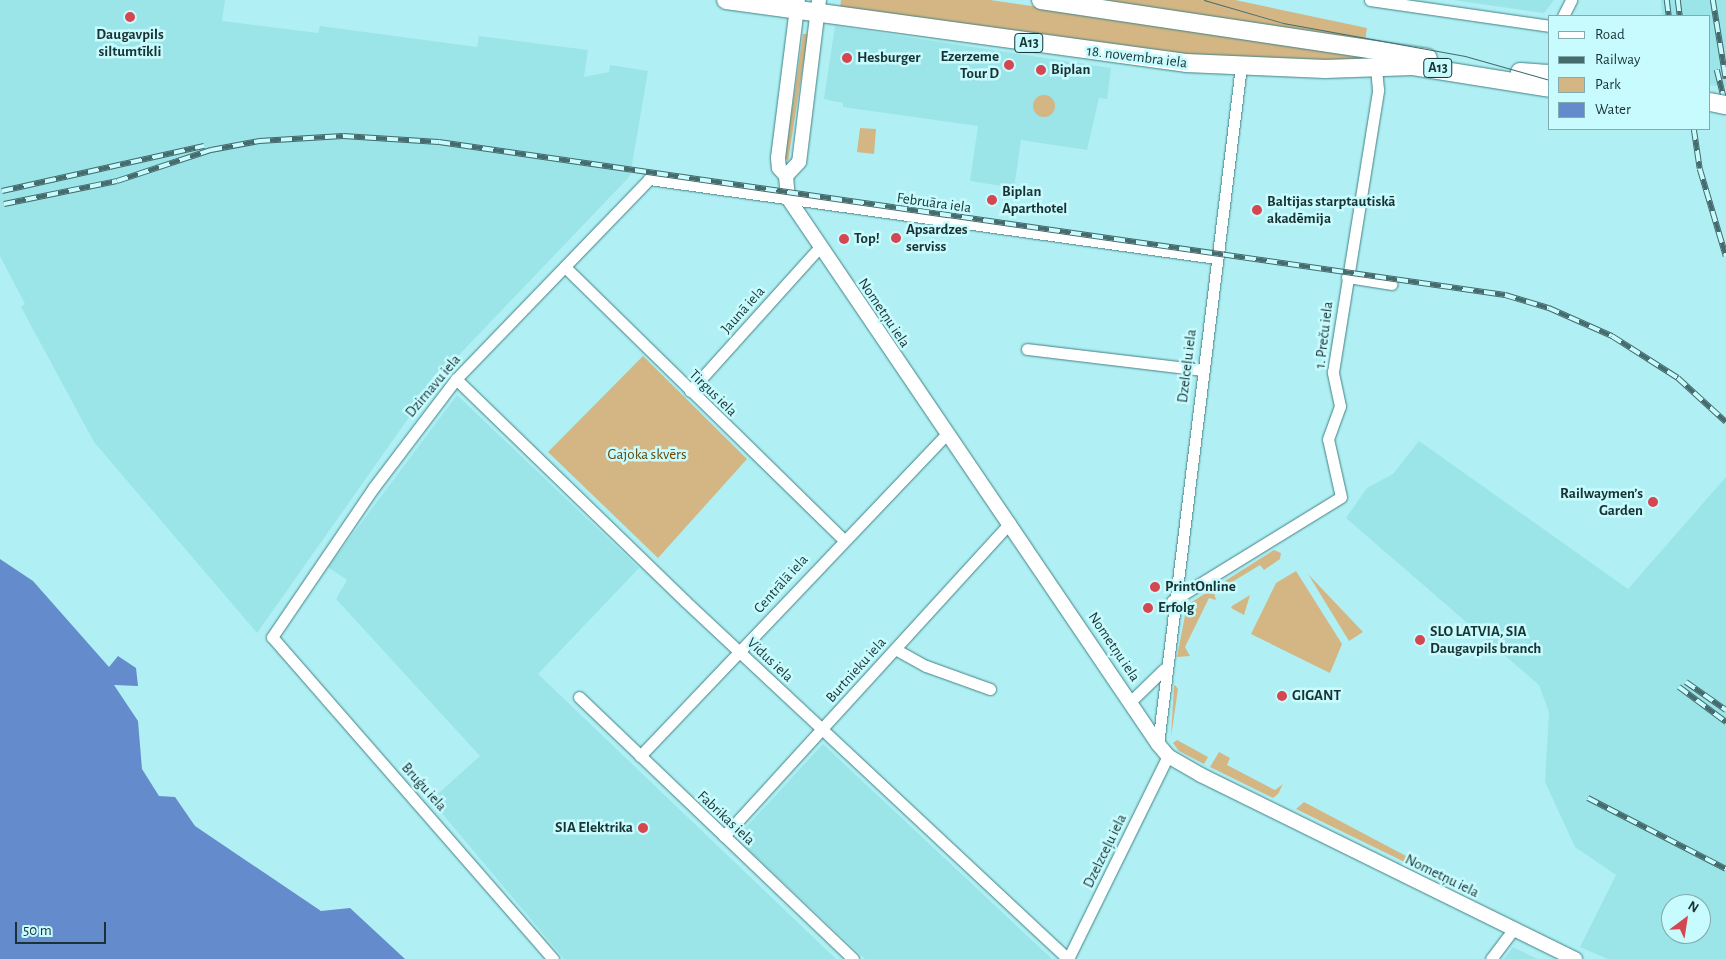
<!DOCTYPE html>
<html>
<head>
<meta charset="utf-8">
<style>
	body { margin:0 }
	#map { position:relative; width:1726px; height:959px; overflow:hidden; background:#b0f0f4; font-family:"Alegreya Sans",sans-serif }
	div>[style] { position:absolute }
	.built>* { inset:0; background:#9be4e8 }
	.green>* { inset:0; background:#d3b684 }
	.round { border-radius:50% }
	.water>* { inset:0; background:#648bcc }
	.roads { filter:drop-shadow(0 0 1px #438184) drop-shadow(0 0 1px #438184) }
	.minor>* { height:11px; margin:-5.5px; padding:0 5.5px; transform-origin:5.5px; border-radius:5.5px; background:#fff }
	.tertiary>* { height:14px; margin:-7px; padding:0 7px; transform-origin:7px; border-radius:7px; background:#fff }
	.primary>* { height:18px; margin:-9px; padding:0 9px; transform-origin:9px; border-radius:9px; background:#fff }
	.tram>* { height:1px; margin:-0.5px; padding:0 0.5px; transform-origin:0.5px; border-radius:0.5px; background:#456b6d }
	.rail>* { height:5.5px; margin-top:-2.75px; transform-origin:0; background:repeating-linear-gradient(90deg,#c8fbfe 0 11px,#456b6d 0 22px); box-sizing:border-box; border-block:1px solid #456b6d }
	.bridges { filter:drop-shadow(0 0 1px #438184) drop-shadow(0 0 1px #438184) }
	.primary-bridge>* { height:18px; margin:-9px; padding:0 9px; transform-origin:9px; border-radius:9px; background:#fff }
	.dots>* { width:14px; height:14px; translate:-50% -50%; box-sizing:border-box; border:2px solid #c8fbfe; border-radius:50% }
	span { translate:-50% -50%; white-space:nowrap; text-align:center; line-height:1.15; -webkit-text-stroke:5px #c8fbfe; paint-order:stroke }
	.shield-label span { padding:1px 4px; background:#c8fbfe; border:1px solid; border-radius:4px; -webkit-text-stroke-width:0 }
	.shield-label { font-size:14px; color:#193334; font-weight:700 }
	.poi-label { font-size:15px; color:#193334; font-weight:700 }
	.right { translate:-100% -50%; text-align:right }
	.left { translate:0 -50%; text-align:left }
	.street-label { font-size:15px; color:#193334 }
	.park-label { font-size:15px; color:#634606 }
	.legend { position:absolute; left:1548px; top:15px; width:162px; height:115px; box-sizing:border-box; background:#c8fbfe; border:1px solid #82abad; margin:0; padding:6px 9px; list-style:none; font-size:15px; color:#193334 }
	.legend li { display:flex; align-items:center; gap:10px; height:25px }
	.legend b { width:25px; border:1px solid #82abad }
	.north { position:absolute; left:1661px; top:894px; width:50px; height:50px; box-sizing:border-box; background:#c8fbfe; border:1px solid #82abad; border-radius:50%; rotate:31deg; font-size:14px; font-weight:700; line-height:20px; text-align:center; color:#193334 }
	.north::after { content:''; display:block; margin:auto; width:18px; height:22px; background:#d64650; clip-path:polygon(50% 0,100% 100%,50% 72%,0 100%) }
	.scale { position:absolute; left:15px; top:922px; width:91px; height:22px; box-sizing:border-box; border:2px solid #193334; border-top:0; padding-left:6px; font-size:15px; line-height:18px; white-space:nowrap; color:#193334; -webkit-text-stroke:4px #c8fbfe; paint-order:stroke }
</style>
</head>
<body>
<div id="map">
	<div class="built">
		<i style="clip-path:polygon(0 0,225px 0,222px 21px,318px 33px,320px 26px,477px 47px,479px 36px,588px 50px,584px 77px,609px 72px,610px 65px,648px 71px,630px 176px,436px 379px,257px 633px,94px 442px,21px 307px,25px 304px,0 256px)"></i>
		<i style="clip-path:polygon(1453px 0,1554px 0,1544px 13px)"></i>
		<i style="clip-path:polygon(1661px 0,1726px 0,1726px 87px,1710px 85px,1710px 16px,1662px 16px)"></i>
		<i style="clip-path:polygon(835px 26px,1111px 68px,1107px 99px,1099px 98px,1087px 150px,1021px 140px,1014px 188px,970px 181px,978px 126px,843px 107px,843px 103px,824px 99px)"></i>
		<i style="clip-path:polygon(457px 395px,639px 568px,538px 674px,836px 959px,564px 959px,431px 800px,480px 756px,336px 599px,347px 580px,328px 567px)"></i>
		<i style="clip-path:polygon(evenodd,1419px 441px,1628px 589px,1726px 477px,1726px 959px,1608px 959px,1580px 947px,1616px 875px,1575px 847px,1545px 782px,1549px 712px,1539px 685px,1346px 518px,1367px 488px,1393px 474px,1419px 441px,1671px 904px,1701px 904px,1701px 934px,1671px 934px,1671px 904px)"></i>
		<i style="clip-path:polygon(823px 744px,1051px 958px,1051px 959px,865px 959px,736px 838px)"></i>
		<i style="clip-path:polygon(1513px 947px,1537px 959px,1504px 959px)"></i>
	</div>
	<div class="green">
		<i style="clip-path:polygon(841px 0,990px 0,1362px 53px,1363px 60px,1192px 57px,840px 8px)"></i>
		<i style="clip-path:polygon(1096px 0,1235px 0,1367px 28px,1365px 41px)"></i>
		<i style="clip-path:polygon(803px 34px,808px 34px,788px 161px,785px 158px)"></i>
		<i class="round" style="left:1033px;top:95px;width:22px;height:22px"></i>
		<i style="clip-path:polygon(860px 128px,876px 129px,874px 154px,857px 152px)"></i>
		<i style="clip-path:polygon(643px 356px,747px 459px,658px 558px,548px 452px)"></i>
		<i style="clip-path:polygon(1274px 550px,1281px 553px,1280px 559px,1264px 570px,1260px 565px,1214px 593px,1216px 600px,1209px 598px,1185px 647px,1190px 656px,1177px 657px,1187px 605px)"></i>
		<i style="clip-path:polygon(1296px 571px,1342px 644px,1330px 673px,1251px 634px,1276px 583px)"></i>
		<i style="clip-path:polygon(1308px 574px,1363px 632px,1349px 641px)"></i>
		<i style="clip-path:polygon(1250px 595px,1244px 615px,1231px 608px,1232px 606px)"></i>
		<i style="clip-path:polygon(1175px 685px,1178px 689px,1171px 737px,1174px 686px)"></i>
		<i style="clip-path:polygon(1177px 740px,1208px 757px,1204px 764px,1179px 751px,1173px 743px)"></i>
		<i style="clip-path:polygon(1219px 752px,1230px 758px,1227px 765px,1275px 790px,1283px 784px,1278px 794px,1273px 798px,1210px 767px)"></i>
		<i style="clip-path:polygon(1304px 802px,1425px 866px,1423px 871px,1296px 809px)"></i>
	</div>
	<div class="water">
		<i style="clip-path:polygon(0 559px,33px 581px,109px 667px,118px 656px,136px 668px,138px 686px,114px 685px,138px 721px,142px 769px,159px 796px,175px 797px,195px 826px,321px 911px,350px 908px,405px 959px,0 959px)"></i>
	</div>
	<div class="roads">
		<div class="minor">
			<i style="left:1370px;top:0;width:182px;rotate:8.2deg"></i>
			<i style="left:1563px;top:16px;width:18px;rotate:-63deg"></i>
			<i style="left:565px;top:267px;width:389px;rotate:44.4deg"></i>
			<i style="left:1347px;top:277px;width:45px;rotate:9deg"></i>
			<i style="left:1027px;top:349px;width:176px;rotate:6.8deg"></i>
			<i style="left:456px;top:379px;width:319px;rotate:44.1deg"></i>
			<i style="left:685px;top:601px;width:524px;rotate:43.07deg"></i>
			<i style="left:690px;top:391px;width:191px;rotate:-48deg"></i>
			<i style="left:1172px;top:601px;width:198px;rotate:-31.6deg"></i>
			<i style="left:1341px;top:497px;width:59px;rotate:-102.6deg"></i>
			<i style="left:1328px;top:439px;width:35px;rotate:-70deg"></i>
			<i style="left:1340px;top:406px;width:35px;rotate:-102deg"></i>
			<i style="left:1333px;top:372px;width:286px;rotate:-80.9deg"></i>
			<i style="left:1378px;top:90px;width:23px;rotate:-95deg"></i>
			<i style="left:895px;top:649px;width:35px;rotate:29deg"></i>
			<i style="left:926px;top:666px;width:68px;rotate:19.8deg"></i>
			<i style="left:579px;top:697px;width:379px;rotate:43.7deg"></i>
			<i style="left:1131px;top:701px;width:46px;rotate:-44.1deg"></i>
			<i style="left:1158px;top:744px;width:683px;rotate:-83.02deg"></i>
			<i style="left:640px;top:756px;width:445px;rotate:-46.4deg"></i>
			<i style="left:724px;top:836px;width:424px;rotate:-47.6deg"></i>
			<i style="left:553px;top:959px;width:427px;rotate:-131.1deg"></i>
			<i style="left:272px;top:637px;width:181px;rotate:-55.8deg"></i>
			<i style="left:374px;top:487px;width:136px;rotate:-52.8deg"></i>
			<i style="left:456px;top:379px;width:278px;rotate:-46deg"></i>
			<i style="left:649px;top:179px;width:572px;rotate:7.93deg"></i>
			<i style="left:1068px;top:959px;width:226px;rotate:-63.8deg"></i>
			<i style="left:1491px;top:959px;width:39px;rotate:-53deg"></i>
		</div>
		<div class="tertiary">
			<i style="left:819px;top:0;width:163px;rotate:97deg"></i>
			<i style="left:799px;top:162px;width:19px;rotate:133deg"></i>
			<i style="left:786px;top:176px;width:22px;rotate:85deg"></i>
			<i style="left:788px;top:198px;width:660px;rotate:55.88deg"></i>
			<i style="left:1158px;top:744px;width:16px;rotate:50deg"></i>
			<i style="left:1168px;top:756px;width:38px;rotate:30deg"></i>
			<i style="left:1201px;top:775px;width:417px;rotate:26.2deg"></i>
			<i style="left:786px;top:176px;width:11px;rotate:-131deg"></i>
			<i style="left:779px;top:168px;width:10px;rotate:-96deg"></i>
			<i style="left:778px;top:158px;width:159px;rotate:-82.8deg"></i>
		</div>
		<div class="primary">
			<i style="left:726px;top:0;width:464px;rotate:7.8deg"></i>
			<i style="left:1186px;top:63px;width:139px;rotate:2.5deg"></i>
			<i style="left:1325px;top:69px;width:88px;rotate:-2deg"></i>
			<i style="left:1413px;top:66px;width:139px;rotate:9.1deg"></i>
			<i style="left:1041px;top:0;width:391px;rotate:8.5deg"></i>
			<i style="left:1520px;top:72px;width:30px;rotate:4deg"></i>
		</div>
	</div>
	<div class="tram">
		<i style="left:1204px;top:0;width:82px;rotate:16.2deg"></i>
		<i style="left:1283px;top:23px;width:185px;rotate:10.3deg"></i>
		<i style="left:1465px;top:56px;width:88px;rotate:15.8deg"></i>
		<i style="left:1710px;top:106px;width:16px;rotate:7deg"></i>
	</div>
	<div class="rail">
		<i style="left:1667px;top:0;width:16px;rotate:83deg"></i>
		<i style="left:1678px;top:0;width:16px;rotate:83deg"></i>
		<i style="left:1713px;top:0;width:80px;rotate:80.7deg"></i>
		<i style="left:1717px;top:70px;width:37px;rotate:76deg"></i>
		<i style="left:1694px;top:129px;width:40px;rotate:81.5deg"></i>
		<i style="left:1700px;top:169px;width:91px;rotate:73.4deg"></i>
		<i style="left:2px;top:191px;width:207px;rotate:-12.6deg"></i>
		<i style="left:4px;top:204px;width:115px;rotate:-11.5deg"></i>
		<i style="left:117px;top:181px;width:99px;rotate:-18.3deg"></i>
		<i style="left:211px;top:150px;width:49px;rotate:-10.6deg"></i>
		<i style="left:259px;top:141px;width:84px;rotate:-3.4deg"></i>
		<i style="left:343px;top:136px;width:96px;rotate:3.6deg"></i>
		<i style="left:439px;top:142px;width:1077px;rotate:8.17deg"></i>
		<i style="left:1505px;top:295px;width:46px;rotate:16.5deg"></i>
		<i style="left:1549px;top:308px;width:69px;rotate:24deg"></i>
		<i style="left:1612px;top:336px;width:78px;rotate:32.5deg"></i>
		<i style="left:1678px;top:378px;width:65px;rotate:42.5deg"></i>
		<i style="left:1686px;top:682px;width:49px;rotate:35deg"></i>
		<i style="left:1679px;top:687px;width:59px;rotate:36.7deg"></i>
		<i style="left:1588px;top:798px;width:155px;rotate:27.2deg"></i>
	</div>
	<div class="bridges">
		<div class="primary-bridge">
			<i style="left:1710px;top:102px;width:16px;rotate:11deg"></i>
		</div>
	</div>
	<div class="dots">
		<i style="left:130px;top:17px;background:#d64650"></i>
		<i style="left:847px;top:58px;background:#d64650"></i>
		<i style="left:1009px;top:65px;background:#d64650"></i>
		<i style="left:1041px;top:70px;background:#d64650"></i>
		<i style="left:992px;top:200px;background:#d64650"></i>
		<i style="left:1257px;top:210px;background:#d64650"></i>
		<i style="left:896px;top:238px;background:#d64650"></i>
		<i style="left:844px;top:239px;background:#d64650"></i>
		<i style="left:1653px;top:502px;background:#d64650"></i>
		<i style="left:1155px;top:587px;background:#d64650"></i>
		<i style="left:1148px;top:608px;background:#d64650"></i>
		<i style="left:1420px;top:640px;background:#d64650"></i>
		<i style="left:1282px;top:696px;background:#d64650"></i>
		<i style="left:643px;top:828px;background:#d64650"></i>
	</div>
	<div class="shield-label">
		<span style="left:1029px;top:43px">A13</span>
		<span style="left:1438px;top:68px">A13</span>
	</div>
	<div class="poi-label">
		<span style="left:130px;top:43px">Daugavpils<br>siltumtīkli</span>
		<span class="right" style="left:999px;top:65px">Ezerzeme<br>Tour D</span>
		<span class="left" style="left:857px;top:58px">Hesburger</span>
		<span class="left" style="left:1051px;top:70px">Biplan</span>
		<span class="left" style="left:1002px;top:200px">Biplan<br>Aparthotel</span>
		<span class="left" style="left:1267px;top:210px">Baltijas starptautiskā<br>akadēmija</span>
		<span class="left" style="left:906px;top:238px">Apsardzes<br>serviss</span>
		<span class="left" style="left:854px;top:239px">Top!</span>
		<span class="right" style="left:1643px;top:502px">Railwaymen’s<br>Garden</span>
		<span class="left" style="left:1165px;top:587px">PrintOnline</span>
		<span class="left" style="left:1158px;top:608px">Erfolg</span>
		<span class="left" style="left:1430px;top:640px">SLO LATVIA, SIA<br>Daugavpils branch</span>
		<span class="left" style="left:1292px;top:696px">GIGANT</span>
		<span class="right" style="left:633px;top:828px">SIA Elektrika</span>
	</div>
	<div class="street-label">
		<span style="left:1137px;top:57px;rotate:7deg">18. novembra iela</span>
		<span style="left:934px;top:203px;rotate:8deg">Februāra iela</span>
		<span style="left:743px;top:310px;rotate:-48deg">Jaunā iela</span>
		<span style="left:884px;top:313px;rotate:56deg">Nometņu iela</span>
		<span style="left:1324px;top:335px;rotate:-83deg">1. Preču iela</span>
		<span style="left:1187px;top:366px;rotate:-83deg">Dzelceļu iela</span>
		<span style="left:433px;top:386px;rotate:-50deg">Dzirnavu iela</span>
		<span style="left:713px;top:393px;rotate:44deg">Tirgus iela</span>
		<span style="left:781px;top:584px;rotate:-48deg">Centrālā iela</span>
		<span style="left:1114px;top:647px;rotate:56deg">Nometņu iela</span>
		<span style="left:770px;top:660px;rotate:43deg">Vidus iela</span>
		<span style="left:856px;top:670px;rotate:-48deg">Burtnieku iela</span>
		<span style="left:424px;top:787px;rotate:48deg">Bruģu iela</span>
		<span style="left:726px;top:818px;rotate:43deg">Fabrikas iela</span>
		<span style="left:1105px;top:851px;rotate:-64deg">Dzelzceļu iela</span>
		<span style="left:1442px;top:876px;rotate:26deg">Nometņu iela</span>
	</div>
	<div class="park-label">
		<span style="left:647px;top:455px">Gajoka skvērs</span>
	</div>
	<ul class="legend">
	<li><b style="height:6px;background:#fff"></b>Road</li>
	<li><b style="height:6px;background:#456b6d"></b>Railway</li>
	<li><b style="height:14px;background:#d3b684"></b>Park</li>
	<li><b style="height:14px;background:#648bcc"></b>Water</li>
	</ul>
	<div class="north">N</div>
	<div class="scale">50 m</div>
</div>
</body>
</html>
